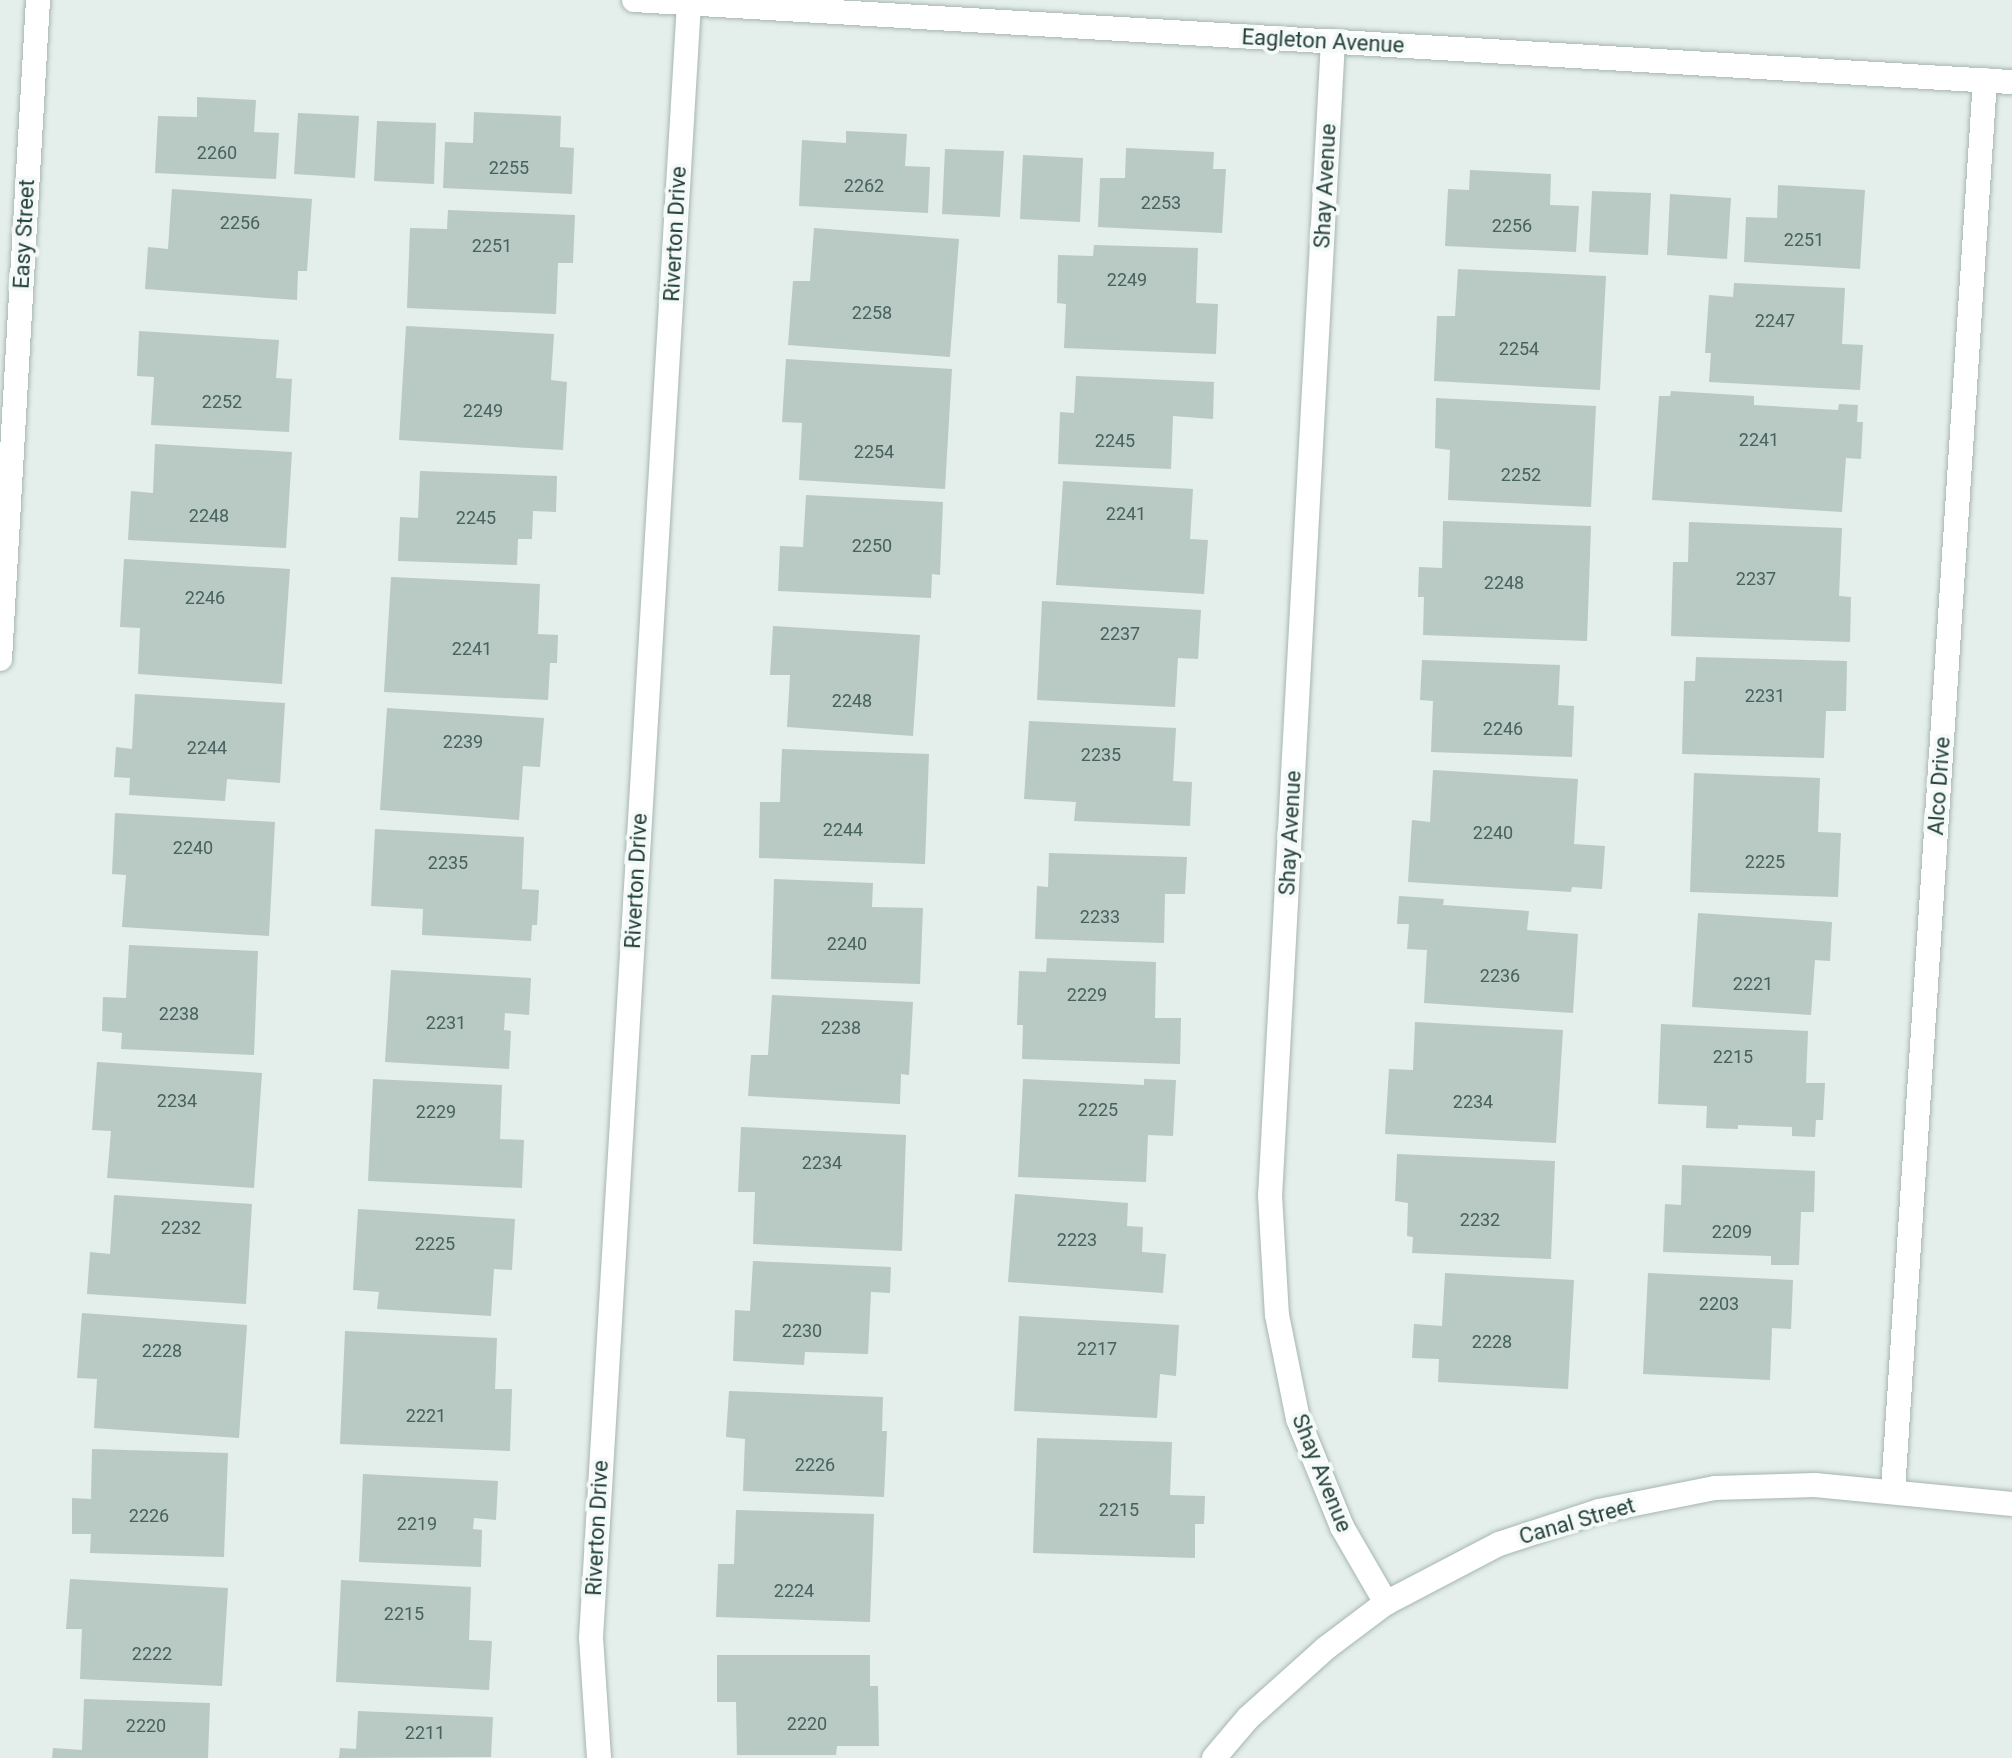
<!DOCTYPE html>
<html>
<head>
<meta charset="utf-8">
<style>
	body { margin:0 }
	#map { position:relative; width:2012px; height:1758px; overflow:hidden; background:#e4eeea; font-family:Roboto,sans-serif }
	div>[style] { position:absolute }
	.building>* { inset:0; background:#b9c9c4 }
	.roads { filter:drop-shadow(0 0 2px #a6b6b2) drop-shadow(0 0 2px #a6b6b2) }
	.minor>* { height:24px; margin:-12px; padding:0 12px; transform-origin:12px; border-radius:12px; background:#fff }
	span { translate:-50% -50%; white-space:nowrap; text-align:center; line-height:1.15; -webkit-text-stroke:8px #f5faf8; paint-order:stroke }
	.number-label { font-size:18px; color:#48625d }
	.number-label span { -webkit-text-stroke-width:0 }
	.street-label { font-size:22px; color:#23403b }
</style>
</head>
<body>
<div id="map">
	<div class="building">
		<i style="clip-path:polygon(197px 97px,256px 100px,254px 132px,279px 133px,276px 179px,155px 173px,158px 116px,197px 117px)"></i>
		<i style="clip-path:polygon(474px 112px,561px 116px,560px 147px,574px 148px,572px 194px,443px 188px,445px 142px,473px 143px)"></i>
		<i style="clip-path:polygon(298px 113px,359px 116px,355px 178px,294px 174px)"></i>
		<i style="clip-path:polygon(377px 121px,436px 123px,434px 184px,374px 181px)"></i>
		<i style="clip-path:polygon(846px 131px,907px 134px,905px 166px,930px 167px,928px 213px,799px 206px,802px 140px,846px 143px)"></i>
		<i style="clip-path:polygon(1126px 148px,1214px 152px,1213px 169px,1226px 169px,1222px 233px,1098px 227px,1100px 178px,1125px 178px)"></i>
		<i style="clip-path:polygon(945px 149px,1004px 151px,1000px 217px,942px 214px)"></i>
		<i style="clip-path:polygon(1023px 155px,1083px 158px,1080px 222px,1020px 219px)"></i>
		<i style="clip-path:polygon(1470px 170px,1551px 174px,1550px 205px,1579px 206px,1576px 252px,1445px 246px,1448px 189px,1469px 190px)"></i>
		<i style="clip-path:polygon(1778px 185px,1865px 190px,1860px 269px,1744px 262px,1746px 217px,1777px 218px)"></i>
		<i style="clip-path:polygon(172px 189px,312px 199px,307px 271px,298px 271px,297px 300px,145px 289px,148px 247px,168px 249px)"></i>
		<i style="clip-path:polygon(1592px 191px,1651px 193px,1648px 255px,1589px 252px)"></i>
		<i style="clip-path:polygon(1670px 194px,1731px 198px,1727px 259px,1667px 255px)"></i>
		<i style="clip-path:polygon(448px 210px,575px 215px,573px 263px,558px 263px,556px 314px,407px 308px,410px 228px,447px 229px)"></i>
		<i style="clip-path:polygon(814px 228px,959px 239px,950px 357px,788px 345px,793px 281px,810px 281px)"></i>
		<i style="clip-path:polygon(1094px 245px,1198px 248px,1196px 303px,1218px 304px,1216px 354px,1064px 348px,1066px 304px,1057px 303px,1058px 255px,1093px 256px)"></i>
		<i style="clip-path:polygon(1458px 269px,1606px 276px,1600px 390px,1434px 381px,1437px 316px,1455px 316px)"></i>
		<i style="clip-path:polygon(1734px 283px,1845px 288px,1842px 344px,1863px 345px,1860px 390px,1709px 382px,1711px 353px,1705px 353px,1709px 295px,1733px 297px)"></i>
		<i style="clip-path:polygon(406px 326px,554px 334px,551px 380px,567px 382px,563px 450px,399px 440px)"></i>
		<i style="clip-path:polygon(139px 331px,279px 340px,276px 378px,292px 379px,289px 432px,151px 425px,154px 377px,137px 376px)"></i>
		<i style="clip-path:polygon(786px 359px,952px 369px,945px 489px,799px 480px,802px 423px,782px 422px)"></i>
		<i style="clip-path:polygon(1076px 376px,1214px 382px,1213px 419px,1173px 416px,1171px 469px,1058px 464px,1060px 412px,1074px 413px)"></i>
		<i style="clip-path:polygon(1671px 391px,1754px 396px,1754px 405px,1838px 410px,1839px 404px,1858px 405px,1857px 422px,1863px 422px,1861px 459px,1846px 458px,1842px 512px,1652px 500px,1659px 396px,1670px 396px)"></i>
		<i style="clip-path:polygon(1436px 398px,1596px 406px,1591px 507px,1448px 500px,1450px 450px,1435px 448px)"></i>
		<i style="clip-path:polygon(155px 444px,292px 452px,286px 548px,128px 540px,131px 491px,153px 493px)"></i>
		<i style="clip-path:polygon(420px 471px,557px 476px,556px 512px,533px 511px,532px 539px,518px 539px,517px 565px,398px 561px,400px 517px,418px 518px)"></i>
		<i style="clip-path:polygon(1063px 481px,1193px 489px,1190px 539px,1208px 540px,1204px 594px,1056px 585px)"></i>
		<i style="clip-path:polygon(806px 495px,943px 502px,940px 575px,932px 574px,931px 598px,778px 591px,780px 546px,803px 547px)"></i>
		<i style="clip-path:polygon(1443px 521px,1591px 526px,1587px 641px,1423px 635px,1424px 597px,1418px 597px,1419px 567px,1442px 568px)"></i>
		<i style="clip-path:polygon(1689px 522px,1842px 528px,1839px 596px,1851px 597px,1850px 642px,1671px 636px,1673px 562px,1688px 562px)"></i>
		<i style="clip-path:polygon(124px 559px,290px 569px,282px 684px,138px 674px,140px 628px,120px 627px)"></i>
		<i style="clip-path:polygon(391px 577px,540px 584px,538px 634px,558px 635px,557px 663px,550px 663px,548px 700px,384px 692px)"></i>
		<i style="clip-path:polygon(1042px 601px,1201px 610px,1198px 659px,1178px 658px,1175px 707px,1037px 700px)"></i>
		<i style="clip-path:polygon(773px 626px,920px 635px,913px 736px,787px 727px,790px 675px,770px 675px)"></i>
		<i style="clip-path:polygon(1696px 657px,1847px 661px,1846px 711px,1826px 711px,1824px 758px,1682px 754px,1684px 681px,1695px 681px)"></i>
		<i style="clip-path:polygon(1422px 660px,1560px 665px,1558px 705px,1574px 706px,1572px 757px,1431px 752px,1433px 701px,1420px 700px)"></i>
		<i style="clip-path:polygon(135px 694px,285px 703px,280px 783px,227px 779px,225px 801px,129px 795px,130px 778px,114px 777px,116px 747px,132px 749px)"></i>
		<i style="clip-path:polygon(387px 708px,544px 718px,540px 767px,523px 766px,519px 820px,380px 810px)"></i>
		<i style="clip-path:polygon(1029px 721px,1176px 728px,1173px 781px,1192px 782px,1190px 826px,1074px 821px,1076px 802px,1024px 799px)"></i>
		<i style="clip-path:polygon(782px 749px,929px 754px,925px 864px,759px 858px,760px 802px,780px 802px)"></i>
		<i style="clip-path:polygon(1433px 770px,1578px 779px,1574px 844px,1605px 846px,1602px 889px,1572px 887px,1571px 892px,1408px 882px,1412px 820px,1430px 822px)"></i>
		<i style="clip-path:polygon(1694px 773px,1820px 778px,1818px 832px,1841px 833px,1838px 897px,1690px 892px)"></i>
		<i style="clip-path:polygon(115px 813px,275px 822px,269px 936px,122px 927px,126px 875px,112px 874px)"></i>
		<i style="clip-path:polygon(375px 829px,524px 837px,522px 889px,539px 890px,537px 925px,532px 925px,531px 941px,422px 935px,423px 909px,371px 906px)"></i>
		<i style="clip-path:polygon(1049px 853px,1187px 857px,1185px 894px,1165px 894px,1164px 943px,1035px 939px,1037px 886px,1048px 887px)"></i>
		<i style="clip-path:polygon(774px 879px,873px 883px,872px 907px,923px 908px,920px 984px,771px 979px)"></i>
		<i style="clip-path:polygon(1399px 896px,1444px 899px,1443px 905px,1529px 911px,1527px 930px,1578px 934px,1573px 1013px,1424px 1003px,1427px 950px,1407px 949px,1409px 924px,1397px 924px)"></i>
		<i style="clip-path:polygon(1698px 913px,1832px 922px,1830px 961px,1815px 960px,1811px 1015px,1692px 1007px)"></i>
		<i style="clip-path:polygon(129px 945px,258px 951px,254px 1055px,121px 1049px,122px 1033px,102px 1031px,103px 997px,126px 998px)"></i>
		<i style="clip-path:polygon(1047px 958px,1156px 962px,1155px 1018px,1181px 1018px,1180px 1064px,1022px 1059px,1023px 1025px,1017px 1025px,1019px 971px,1046px 972px)"></i>
		<i style="clip-path:polygon(391px 970px,531px 978px,529px 1015px,505px 1013px,504px 1030px,511px 1031px,509px 1069px,385px 1062px)"></i>
		<i style="clip-path:polygon(772px 995px,913px 1002px,909px 1075px,901px 1074px,900px 1104px,748px 1096px,751px 1055px,768px 1055px)"></i>
		<i style="clip-path:polygon(1415px 1022px,1563px 1030px,1556px 1143px,1385px 1134px,1389px 1069px,1413px 1070px)"></i>
		<i style="clip-path:polygon(1661px 1024px,1808px 1031px,1806px 1083px,1825px 1083px,1823px 1120px,1816px 1120px,1815px 1137px,1792px 1136px,1792px 1127px,1738px 1125px,1738px 1129px,1706px 1128px,1707px 1106px,1658px 1104px)"></i>
		<i style="clip-path:polygon(97px 1062px,262px 1073px,254px 1188px,107px 1178px,111px 1131px,92px 1130px)"></i>
		<i style="clip-path:polygon(373px 1079px,502px 1085px,500px 1139px,524px 1140px,522px 1188px,368px 1181px)"></i>
		<i style="clip-path:polygon(1023px 1079px,1144px 1085px,1144px 1079px,1176px 1080px,1173px 1136px,1148px 1135px,1146px 1182px,1018px 1177px)"></i>
		<i style="clip-path:polygon(741px 1127px,906px 1135px,902px 1251px,753px 1244px,755px 1192px,738px 1192px)"></i>
		<i style="clip-path:polygon(1397px 1154px,1555px 1161px,1551px 1259px,1412px 1253px,1413px 1237px,1407px 1236px,1408px 1203px,1395px 1201px)"></i>
		<i style="clip-path:polygon(1682px 1165px,1815px 1171px,1814px 1212px,1801px 1212px,1799px 1265px,1771px 1265px,1771px 1256px,1663px 1252px,1665px 1204px,1681px 1205px)"></i>
		<i style="clip-path:polygon(1015px 1194px,1128px 1203px,1127px 1226px,1143px 1227px,1142px 1252px,1166px 1254px,1163px 1293px,1008px 1282px)"></i>
		<i style="clip-path:polygon(114px 1195px,252px 1204px,246px 1304px,87px 1294px,90px 1252px,110px 1254px)"></i>
		<i style="clip-path:polygon(358px 1209px,515px 1219px,512px 1270px,494px 1269px,491px 1316px,377px 1309px,379px 1292px,353px 1290px)"></i>
		<i style="clip-path:polygon(753px 1261px,891px 1267px,890px 1293px,871px 1292px,868px 1354px,805px 1352px,804px 1365px,733px 1361px,735px 1310px,750px 1311px)"></i>
		<i style="clip-path:polygon(1445px 1273px,1574px 1280px,1568px 1389px,1438px 1382px,1439px 1359px,1412px 1358px,1414px 1324px,1442px 1326px)"></i>
		<i style="clip-path:polygon(1648px 1273px,1793px 1280px,1791px 1329px,1772px 1328px,1770px 1380px,1643px 1374px)"></i>
		<i style="clip-path:polygon(82px 1313px,247px 1325px,239px 1438px,94px 1428px,97px 1379px,77px 1378px)"></i>
		<i style="clip-path:polygon(1019px 1316px,1179px 1325px,1176px 1376px,1160px 1374px,1157px 1418px,1014px 1411px)"></i>
		<i style="clip-path:polygon(345px 1331px,497px 1338px,495px 1389px,512px 1389px,510px 1451px,340px 1444px)"></i>
		<i style="clip-path:polygon(729px 1391px,883px 1397px,882px 1431px,887px 1431px,884px 1497px,743px 1491px,745px 1439px,726px 1437px)"></i>
		<i style="clip-path:polygon(1037px 1438px,1172px 1442px,1170px 1495px,1205px 1496px,1204px 1524px,1195px 1524px,1195px 1558px,1033px 1553px)"></i>
		<i style="clip-path:polygon(92px 1449px,228px 1453px,224px 1557px,90px 1553px,91px 1534px,72px 1534px,72px 1498px,91px 1499px)"></i>
		<i style="clip-path:polygon(363px 1474px,498px 1481px,496px 1520px,474px 1518px,473px 1529px,482px 1530px,481px 1567px,359px 1562px)"></i>
		<i style="clip-path:polygon(736px 1510px,874px 1514px,870px 1622px,716px 1617px,718px 1564px,734px 1564px)"></i>
		<i style="clip-path:polygon(70px 1579px,228px 1588px,222px 1686px,80px 1679px,82px 1629px,66px 1629px)"></i>
		<i style="clip-path:polygon(341px 1580px,471px 1587px,469px 1640px,492px 1641px,489px 1690px,336px 1682px)"></i>
		<i style="clip-path:polygon(717px 1655px,870px 1655px,870px 1686px,878px 1686px,879px 1746px,837px 1746px,836px 1755px,737px 1755px,736px 1702px,717px 1702px)"></i>
		<i style="clip-path:polygon(84px 1699px,210px 1703px,208px 1758px,52px 1758px,53px 1748px,82px 1750px)"></i>
		<i style="clip-path:polygon(358px 1711px,493px 1717px,491px 1757px,339px 1758px,340px 1748px,356px 1749px)"></i>
	</div>
	<div class="roads">
		<div class="minor">
			<i style="left:634px;top:0;width:1380px;rotate:3.41deg"></i>
			<i style="left:1333px;top:41px;width:1156px;rotate:93.12deg"></i>
			<i style="left:1270px;top:1195px;width:120px;rotate:86.7deg"></i>
			<i style="left:1277px;top:1315px;width:106px;rotate:78.6deg"></i>
			<i style="left:1298px;top:1419px;width:117px;rotate:67.8deg"></i>
			<i style="left:1342px;top:1527px;width:88px;rotate:59.9deg"></i>
			<i style="left:0;top:659px;width:660px;rotate:-86.7deg"></i>
			<i style="left:1893px;top:1491px;width:1414px;rotate:-86.27deg"></i>
			<i style="left:599px;top:1758px;width:120px;rotate:-93.8deg"></i>
			<i style="left:591px;top:1638px;width:1638px;rotate:-86.57deg"></i>
			<i style="left:1214px;top:1758px;width:52px;rotate:-49.6deg"></i>
			<i style="left:1248px;top:1718px;width:105px;rotate:-41.9deg"></i>
			<i style="left:1326px;top:1648px;width:75px;rotate:-36.9deg"></i>
			<i style="left:1386px;top:1603px;width:127px;rotate:-27.6deg"></i>
			<i style="left:1499px;top:1544px;width:105px;rotate:-18.3deg"></i>
			<i style="left:1599px;top:1511px;width:118px;rotate:-11.2deg"></i>
			<i style="left:1715px;top:1488px;width:100px;rotate:-1.7deg"></i>
			<i style="left:1815px;top:1485px;width:198px;rotate:5.5deg"></i>
		</div>
	</div>
	<div class="number-label">
		<span style="left:217px;top:153px">2260</span>
		<span style="left:509px;top:168px">2255</span>
		<span style="left:864px;top:186px">2262</span>
		<span style="left:1161px;top:203px">2253</span>
		<span style="left:240px;top:223px">2256</span>
		<span style="left:1512px;top:226px">2256</span>
		<span style="left:1804px;top:240px">2251</span>
		<span style="left:492px;top:246px">2251</span>
		<span style="left:1127px;top:280px">2249</span>
		<span style="left:872px;top:313px">2258</span>
		<span style="left:1775px;top:321px">2247</span>
		<span style="left:1519px;top:349px">2254</span>
		<span style="left:222px;top:402px">2252</span>
		<span style="left:483px;top:411px">2249</span>
		<span style="left:1759px;top:440px">2241</span>
		<span style="left:1115px;top:441px">2245</span>
		<span style="left:874px;top:452px">2254</span>
		<span style="left:1521px;top:475px">2252</span>
		<span style="left:1126px;top:514px">2241</span>
		<span style="left:209px;top:516px">2248</span>
		<span style="left:476px;top:518px">2245</span>
		<span style="left:872px;top:546px">2250</span>
		<span style="left:1756px;top:579px">2237</span>
		<span style="left:1504px;top:583px">2248</span>
		<span style="left:205px;top:598px">2246</span>
		<span style="left:1120px;top:634px">2237</span>
		<span style="left:472px;top:649px">2241</span>
		<span style="left:1765px;top:696px">2231</span>
		<span style="left:852px;top:701px">2248</span>
		<span style="left:1503px;top:729px">2246</span>
		<span style="left:463px;top:742px">2239</span>
		<span style="left:207px;top:748px">2244</span>
		<span style="left:1101px;top:755px">2235</span>
		<span style="left:843px;top:830px">2244</span>
		<span style="left:1493px;top:833px">2240</span>
		<span style="left:193px;top:848px">2240</span>
		<span style="left:1765px;top:862px">2225</span>
		<span style="left:448px;top:863px">2235</span>
		<span style="left:1100px;top:917px">2233</span>
		<span style="left:847px;top:944px">2240</span>
		<span style="left:1500px;top:976px">2236</span>
		<span style="left:1753px;top:984px">2221</span>
		<span style="left:1087px;top:995px">2229</span>
		<span style="left:179px;top:1014px">2238</span>
		<span style="left:446px;top:1023px">2231</span>
		<span style="left:841px;top:1028px">2238</span>
		<span style="left:1733px;top:1057px">2215</span>
		<span style="left:177px;top:1101px">2234</span>
		<span style="left:1473px;top:1102px">2234</span>
		<span style="left:1098px;top:1110px">2225</span>
		<span style="left:436px;top:1112px">2229</span>
		<span style="left:822px;top:1163px">2234</span>
		<span style="left:1480px;top:1220px">2232</span>
		<span style="left:181px;top:1228px">2232</span>
		<span style="left:1732px;top:1232px">2209</span>
		<span style="left:1077px;top:1240px">2223</span>
		<span style="left:435px;top:1244px">2225</span>
		<span style="left:1719px;top:1304px">2203</span>
		<span style="left:802px;top:1331px">2230</span>
		<span style="left:1492px;top:1342px">2228</span>
		<span style="left:1097px;top:1349px">2217</span>
		<span style="left:162px;top:1351px">2228</span>
		<span style="left:426px;top:1416px">2221</span>
		<span style="left:815px;top:1465px">2226</span>
		<span style="left:1119px;top:1510px">2215</span>
		<span style="left:149px;top:1516px">2226</span>
		<span style="left:417px;top:1524px">2219</span>
		<span style="left:794px;top:1591px">2224</span>
		<span style="left:404px;top:1614px">2215</span>
		<span style="left:152px;top:1654px">2222</span>
		<span style="left:807px;top:1724px">2220</span>
		<span style="left:146px;top:1726px">2220</span>
		<span style="left:425px;top:1733px">2211</span>
	</div>
	<div class="street-label">
		<span style="left:1323px;top:41px;rotate:3deg">Eagleton Avenue</span>
		<span style="left:1325px;top:186px;rotate:-87deg">Shay Avenue</span>
		<span style="left:24px;top:234px;rotate:-87deg">Easy Street</span>
		<span style="left:675px;top:234px;rotate:-87deg">Riverton Drive</span>
		<span style="left:1939px;top:786px;rotate:-86deg">Alco Drive</span>
		<span style="left:1290px;top:833px;rotate:-87deg">Shay Avenue</span>
		<span style="left:636px;top:881px;rotate:-87deg">Riverton Drive</span>
		<span style="left:1322px;top:1473px;rotate:68deg">Shay Avenue</span>
		<span style="left:1577px;top:1521px;rotate:-16deg">Canal Street</span>
		<span style="left:597px;top:1528px;rotate:-87deg">Riverton Drive</span>
	</div>
</div>
</body>
</html>
